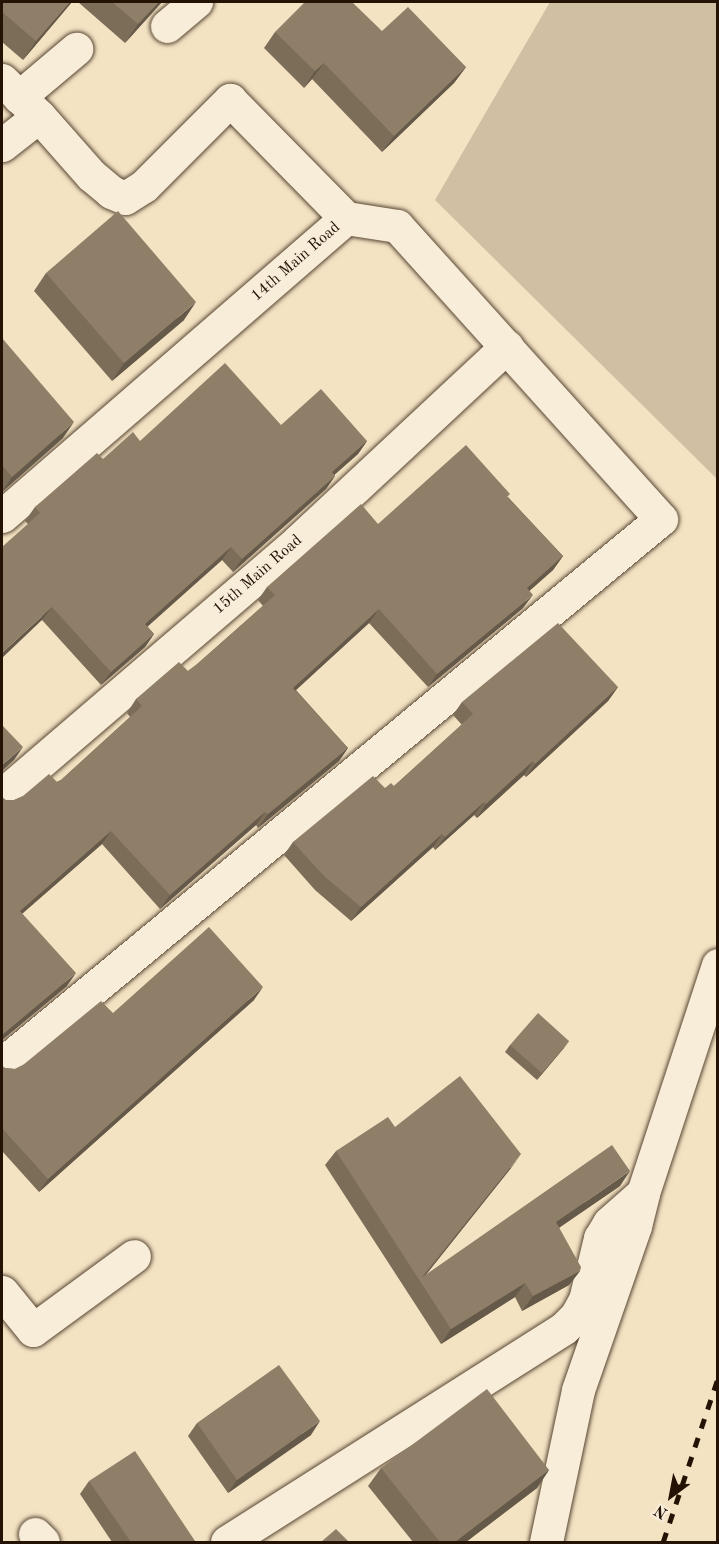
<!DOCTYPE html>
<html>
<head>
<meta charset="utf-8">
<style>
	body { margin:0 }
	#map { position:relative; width:719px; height:1544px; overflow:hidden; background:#f4e3c3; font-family:"Old Standard TT",serif }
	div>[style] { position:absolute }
	.green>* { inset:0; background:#d1bfa3 }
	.roads { filter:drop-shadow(0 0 2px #584634) drop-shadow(0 0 2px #584634) }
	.minor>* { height:33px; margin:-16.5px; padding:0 16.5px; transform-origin:16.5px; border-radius:16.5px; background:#f8edd8 }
	.rail>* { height:4.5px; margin-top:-2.25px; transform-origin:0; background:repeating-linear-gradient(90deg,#241205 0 10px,transparent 0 20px) }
	.wall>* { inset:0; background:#7c6d59 }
	.shaded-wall>* { inset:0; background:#655949 }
	.building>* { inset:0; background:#907f68 }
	span { translate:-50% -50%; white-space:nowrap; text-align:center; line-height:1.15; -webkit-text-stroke:5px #f8edd8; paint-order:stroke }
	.street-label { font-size:16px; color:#241205 }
	.frame { position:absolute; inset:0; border:3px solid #241205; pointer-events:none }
	.north { position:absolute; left:641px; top:1466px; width:60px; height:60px; -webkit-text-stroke:4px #f8edd8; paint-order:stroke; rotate:212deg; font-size:16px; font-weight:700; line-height:24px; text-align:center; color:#241205 }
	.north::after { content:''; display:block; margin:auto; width:21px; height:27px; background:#241205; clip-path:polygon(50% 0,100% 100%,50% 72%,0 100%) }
</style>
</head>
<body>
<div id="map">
	<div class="green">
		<i style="clip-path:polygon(550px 2px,717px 2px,717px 479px,435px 200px)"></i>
	</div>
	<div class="roads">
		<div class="minor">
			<i style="left:167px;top:26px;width:38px;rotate:-40deg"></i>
			<i style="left:2px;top:80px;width:52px;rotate:44.2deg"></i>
			<i style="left:39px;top:116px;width:79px;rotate:48.6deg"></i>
			<i style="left:91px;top:175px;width:26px;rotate:40deg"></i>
			<i style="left:111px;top:192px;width:15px;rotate:23deg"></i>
			<i style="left:125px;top:198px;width:22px;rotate:-32deg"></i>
			<i style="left:144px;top:186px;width:122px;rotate:-45deg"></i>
			<i style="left:230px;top:100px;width:165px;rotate:45.5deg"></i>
			<i style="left:346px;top:218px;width:455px;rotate:139.1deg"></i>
			<i style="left:19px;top:97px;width:75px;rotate:-40.1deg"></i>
			<i style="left:2px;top:145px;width:47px;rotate:-38.1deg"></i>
			<i style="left:2px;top:795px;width:391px;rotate:-40.6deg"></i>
			<i style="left:299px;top:540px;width:284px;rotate:-43deg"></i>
			<i style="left:2px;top:1064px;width:855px;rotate:-39.59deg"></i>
			<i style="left:661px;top:519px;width:394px;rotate:-132deg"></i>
			<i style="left:397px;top:226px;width:52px;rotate:-171.1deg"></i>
			<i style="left:2px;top:1292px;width:49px;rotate:50.8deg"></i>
			<i style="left:33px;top:1330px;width:125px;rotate:-36.2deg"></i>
			<i style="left:35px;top:1534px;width:11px;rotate:45deg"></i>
			<i style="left:227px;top:1542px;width:399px;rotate:-32.4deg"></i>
			<i style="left:564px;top:1328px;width:17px;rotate:-45deg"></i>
			<i style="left:576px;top:1316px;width:18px;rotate:-61deg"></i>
			<i style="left:585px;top:1300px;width:64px;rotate:-76.4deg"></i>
			<i style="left:600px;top:1238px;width:17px;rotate:-59deg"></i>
			<i style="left:609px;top:1223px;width:45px;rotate:-41.4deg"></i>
			<i style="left:546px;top:1542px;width:155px;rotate:-78.1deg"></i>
			<i style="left:578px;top:1390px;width:174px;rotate:-70.8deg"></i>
			<i style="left:635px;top:1226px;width:34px;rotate:-76deg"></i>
			<i style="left:643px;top:1193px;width:240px;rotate:-71.8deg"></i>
		</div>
	</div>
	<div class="rail">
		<i style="left:663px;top:1542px;width:173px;rotate:-71.5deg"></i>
	</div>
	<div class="wall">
		<i style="clip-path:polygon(2px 2px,72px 2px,23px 60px,2px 42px)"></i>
		<i style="clip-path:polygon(78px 2px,162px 2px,125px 43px)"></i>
		<i style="clip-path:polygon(382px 31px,466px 67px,454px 83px,382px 152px,312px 79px,304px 88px,264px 48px,275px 32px)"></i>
		<i style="clip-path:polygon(46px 273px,184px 320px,112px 381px,34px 291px)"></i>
		<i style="clip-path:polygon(2px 338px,63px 438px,2px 492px)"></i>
		<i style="clip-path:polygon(281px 425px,367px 441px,358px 454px,334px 475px,335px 476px,326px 489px,233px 572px,222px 560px,147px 626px,154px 634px,145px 647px,101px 685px,42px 620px,28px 524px,25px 521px,35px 507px,103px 459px,140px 441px)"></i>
		<i style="clip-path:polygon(508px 497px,563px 556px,553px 570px,529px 591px,523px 608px,428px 687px,369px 623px,296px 690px,348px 748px,339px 761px,258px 828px,256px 825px,160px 909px,102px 844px,22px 914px,67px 986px,2px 1040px,6px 800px,14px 800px,61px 780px,130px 717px,127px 713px,136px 699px,188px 671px,196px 665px,263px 606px,258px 600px,267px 587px,378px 524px)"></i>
		<i style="clip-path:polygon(618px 687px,608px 701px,526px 777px,524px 775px,477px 818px,474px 815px,435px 850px,433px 847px,351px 921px,315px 890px,284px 855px,293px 842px,385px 788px,394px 786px,462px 725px,453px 715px,462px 702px)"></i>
		<i style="clip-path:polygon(254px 1000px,39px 1192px,2px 1151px,2px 1066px,5px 1068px,15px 1069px,23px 1065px,113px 1013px)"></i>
		<i style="clip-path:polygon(569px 1041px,537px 1080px,505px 1052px,510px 1045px)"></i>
		<i style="clip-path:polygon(395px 1127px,511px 1168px,425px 1276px,620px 1186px,559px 1228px,580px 1271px,569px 1285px,522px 1311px,515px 1297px,441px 1344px,325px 1165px,336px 1151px)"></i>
		<i style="clip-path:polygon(197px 1423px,311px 1435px,228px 1493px,188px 1436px)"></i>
		<i style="clip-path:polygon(381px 1468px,549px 1470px,537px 1488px,466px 1542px,413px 1542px,368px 1486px)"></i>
		<i style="clip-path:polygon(89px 1481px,195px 1541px,194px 1542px,112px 1542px,80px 1494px)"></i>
	</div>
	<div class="shaded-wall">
		<i style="clip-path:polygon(70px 2px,72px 2px,23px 60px,36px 41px)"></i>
		<i style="clip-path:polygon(159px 2px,162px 2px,125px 43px,138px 24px)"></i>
		<i style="clip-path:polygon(324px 63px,312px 79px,304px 88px,315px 71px)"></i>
		<i style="clip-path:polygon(466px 67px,454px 83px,382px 152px,394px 136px)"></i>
		<i style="clip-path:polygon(196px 302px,184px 320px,112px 381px,124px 363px)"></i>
		<i style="clip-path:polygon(74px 422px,63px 438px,2px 492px,12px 477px)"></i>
		<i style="clip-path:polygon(367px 441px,358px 454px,323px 485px,332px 472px)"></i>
		<i style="clip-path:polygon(335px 476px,326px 489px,233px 572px,242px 559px)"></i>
		<i style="clip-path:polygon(231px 547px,222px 560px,136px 637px,145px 624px)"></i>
		<i style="clip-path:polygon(563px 556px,553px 570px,517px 602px,527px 588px)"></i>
		<i style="clip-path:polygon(533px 595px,523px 608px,428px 687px,437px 674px)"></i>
		<i style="clip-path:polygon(52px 607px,42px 620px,2px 658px,2px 653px)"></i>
		<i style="clip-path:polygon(379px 609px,369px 623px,284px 701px,293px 688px)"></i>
		<i style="clip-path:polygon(154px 634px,145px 647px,101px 685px,111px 672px)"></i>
		<i style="clip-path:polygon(618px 687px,608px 701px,526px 777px,535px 764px)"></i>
		<i style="clip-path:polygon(23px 747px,14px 760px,2px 771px,2px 765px)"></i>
		<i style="clip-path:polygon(348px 748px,339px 761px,258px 828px,268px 814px)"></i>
		<i style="clip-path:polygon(533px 761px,524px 775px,477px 818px,486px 804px)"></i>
		<i style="clip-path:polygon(484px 802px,474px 815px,435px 850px,445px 837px)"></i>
		<i style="clip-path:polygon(265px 812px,256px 825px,160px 909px,170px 895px)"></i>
		<i style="clip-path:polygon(111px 831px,102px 844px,10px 924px,20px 911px)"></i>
		<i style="clip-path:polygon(442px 834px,433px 847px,351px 921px,361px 907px)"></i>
		<i style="clip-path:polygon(76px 973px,67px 986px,2px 1040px,2px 1035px)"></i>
		<i style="clip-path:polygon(263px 987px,254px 1000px,39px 1192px,48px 1179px)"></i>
		<i style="clip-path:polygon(569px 1041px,564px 1048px,537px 1080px,542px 1073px)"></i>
		<i style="clip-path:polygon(521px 1154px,511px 1168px,420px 1282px,420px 1281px)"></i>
		<i style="clip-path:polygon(630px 1171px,620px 1186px,545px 1237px,556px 1222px)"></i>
		<i style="clip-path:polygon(580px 1271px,569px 1285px,522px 1311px,533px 1296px)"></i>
		<i style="clip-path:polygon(525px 1283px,515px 1297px,441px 1344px,451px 1329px)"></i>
		<i style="clip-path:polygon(320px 1421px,311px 1435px,228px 1493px,237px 1480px)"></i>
		<i style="clip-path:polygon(549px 1470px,537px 1488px,466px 1542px,455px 1542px)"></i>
	</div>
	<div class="building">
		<i style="clip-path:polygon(2px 2px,70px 2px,36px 41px,2px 12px)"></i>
		<i style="clip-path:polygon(112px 2px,159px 2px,138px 24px)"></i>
		<i style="clip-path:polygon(305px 2px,352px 2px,382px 31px,408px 7px,466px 67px,394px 136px,324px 63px,315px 71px,275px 32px)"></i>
		<i style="clip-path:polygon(118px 211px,196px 302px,124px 363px,46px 273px)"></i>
		<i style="clip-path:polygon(2px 338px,74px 422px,12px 477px,2px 465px)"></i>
		<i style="clip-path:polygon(225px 363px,281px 425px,321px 389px,367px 441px,332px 472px,335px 476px,242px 559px,231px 547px,145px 624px,154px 634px,111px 672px,52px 607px,2px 653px,2px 547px,40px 513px,35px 507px,97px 453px,103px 459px,133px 432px,140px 441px)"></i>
		<i style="clip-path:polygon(466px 445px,510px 494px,507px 497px,563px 556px,527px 588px,533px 595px,437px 674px,379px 609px,293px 688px,348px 748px,268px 814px,265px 812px,170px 895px,111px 831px,20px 911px,76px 973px,2px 1035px,2px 797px,6px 800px,14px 800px,23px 796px,49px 774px,57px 782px,61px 780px,142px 706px,136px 699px,179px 662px,188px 671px,196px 665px,275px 595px,267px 587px,361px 504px,378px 524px)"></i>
		<i style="clip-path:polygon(558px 623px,618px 687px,535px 764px,533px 761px,486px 804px,484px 802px,445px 837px,442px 834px,361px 907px,324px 876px,293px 842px,373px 776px,385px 788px,391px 783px,394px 786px,473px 714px,462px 702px)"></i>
		<i style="clip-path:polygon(2px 725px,23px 747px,2px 765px)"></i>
		<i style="clip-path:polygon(209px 927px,263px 987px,48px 1179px,2px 1128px,2px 1066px,5px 1068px,15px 1069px,23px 1065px,101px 1001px,113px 1013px)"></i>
		<i style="clip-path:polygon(538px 1013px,569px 1041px,542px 1073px,510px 1045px)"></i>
		<i style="clip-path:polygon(460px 1076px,521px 1154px,421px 1278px,612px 1145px,630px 1171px,556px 1222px,581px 1267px,580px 1271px,533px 1296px,525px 1283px,451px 1329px,336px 1151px,388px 1117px,395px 1127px)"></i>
		<i style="clip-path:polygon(279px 1365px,320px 1421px,237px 1480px,197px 1423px)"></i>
		<i style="clip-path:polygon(487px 1389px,549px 1470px,455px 1542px,440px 1542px,381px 1468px)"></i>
		<i style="clip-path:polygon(135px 1451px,195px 1541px,193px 1542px,131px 1542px,89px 1481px)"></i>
		<i style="clip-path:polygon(336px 1529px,349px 1542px,321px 1542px)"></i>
	</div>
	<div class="street-label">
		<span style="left:296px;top:262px;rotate:-41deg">14th Main Road</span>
		<span style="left:258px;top:575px;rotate:-41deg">15th Main Road</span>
	</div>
	<div class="frame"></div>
	<div class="north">N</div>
</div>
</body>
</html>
